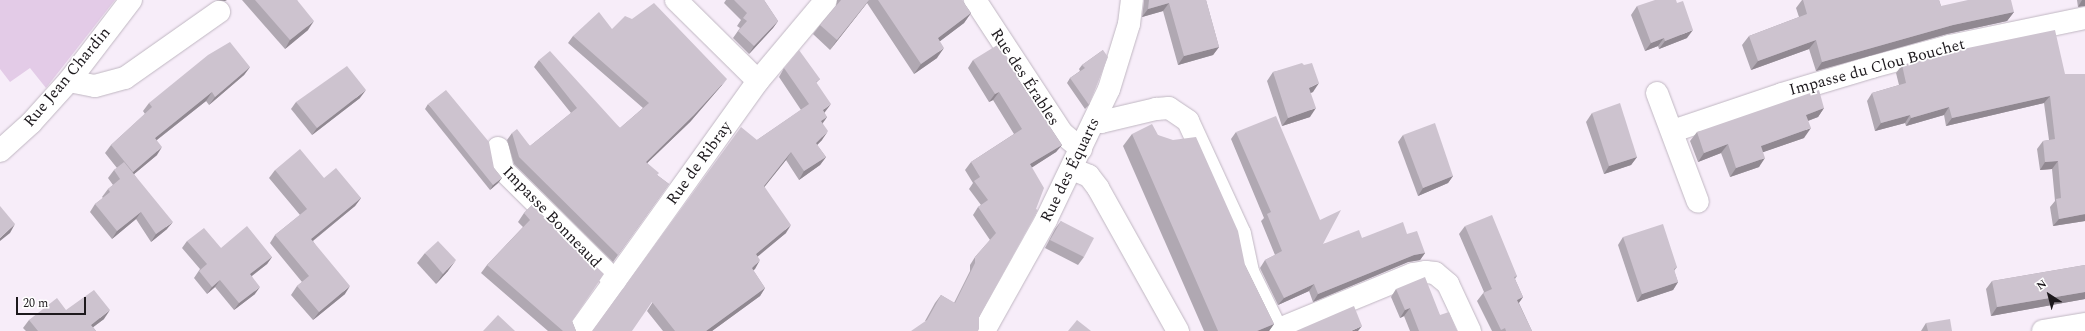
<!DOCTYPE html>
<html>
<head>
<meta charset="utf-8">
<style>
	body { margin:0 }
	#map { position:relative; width:2085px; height:331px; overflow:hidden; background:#f7edf9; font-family:Spectral,serif }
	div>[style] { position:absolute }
	.green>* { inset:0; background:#e3cbe7 }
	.roads { filter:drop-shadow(0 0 1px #c0b7c2) drop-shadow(0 0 1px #c0b7c2) }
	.minor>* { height:22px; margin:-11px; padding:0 11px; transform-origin:11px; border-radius:11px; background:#fff }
	.wall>* { inset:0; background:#b0a8b2 }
	.shaded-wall>* { inset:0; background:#908891 }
	.building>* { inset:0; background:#cdc3cf }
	span { translate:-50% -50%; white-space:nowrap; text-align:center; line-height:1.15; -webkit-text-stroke:3.5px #fff; paint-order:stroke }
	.street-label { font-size:16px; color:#1d191d }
	.north { position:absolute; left:2029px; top:275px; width:40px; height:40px; -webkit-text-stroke:3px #fff; paint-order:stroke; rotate:324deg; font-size:11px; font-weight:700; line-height:16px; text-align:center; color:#1d191d }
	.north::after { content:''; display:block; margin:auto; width:14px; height:18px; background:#1d191d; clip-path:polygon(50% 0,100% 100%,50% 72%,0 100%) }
	.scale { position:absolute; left:16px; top:297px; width:70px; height:18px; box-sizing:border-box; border:2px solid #1d191d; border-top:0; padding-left:5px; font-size:12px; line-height:14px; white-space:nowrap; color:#1d191d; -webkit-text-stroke:3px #fff; paint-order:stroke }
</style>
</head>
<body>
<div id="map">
	<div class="green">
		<i style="clip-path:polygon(0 0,115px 0,46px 88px,30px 68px,10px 82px,0 69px)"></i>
	</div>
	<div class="roads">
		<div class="minor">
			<i style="left:676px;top:0;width:115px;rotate:44.6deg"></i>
			<i style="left:975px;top:0;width:159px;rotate:56.8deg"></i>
			<i style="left:1062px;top:133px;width:25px;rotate:40deg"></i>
			<i style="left:69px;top:81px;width:26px;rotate:11deg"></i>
			<i style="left:95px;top:86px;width:31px;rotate:-15deg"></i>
			<i style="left:125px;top:78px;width:115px;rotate:-35.1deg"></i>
			<i style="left:1657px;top:93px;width:116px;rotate:69.4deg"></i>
			<i style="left:1094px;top:121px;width:7px;rotate:8deg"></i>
			<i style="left:1101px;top:122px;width:57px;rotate:-13.3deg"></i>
			<i style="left:1156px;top:109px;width:13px;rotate:-4deg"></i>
			<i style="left:1169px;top:108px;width:23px;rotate:34deg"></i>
			<i style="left:1188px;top:121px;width:124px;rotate:65.3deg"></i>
			<i style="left:1240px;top:234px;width:39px;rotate:78deg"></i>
			<i style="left:1248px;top:272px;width:66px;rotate:63.8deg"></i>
			<i style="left:1673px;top:131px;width:115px;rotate:-18.7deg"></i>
			<i style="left:1782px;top:94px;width:94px;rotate:-16.7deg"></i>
			<i style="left:1872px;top:67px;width:81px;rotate:-15.1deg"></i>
			<i style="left:1950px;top:46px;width:138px;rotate:-11.7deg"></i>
			<i style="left:498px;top:148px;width:23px;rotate:77deg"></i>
			<i style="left:503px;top:170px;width:158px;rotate:44.7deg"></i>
			<i style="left:0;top:151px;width:42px;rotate:-42.1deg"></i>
			<i style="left:31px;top:123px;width:57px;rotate:-47.9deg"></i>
			<i style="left:69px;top:81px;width:102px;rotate:-52.6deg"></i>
			<i style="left:1072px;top:169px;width:18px;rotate:22deg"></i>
			<i style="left:1089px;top:176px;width:15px;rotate:53deg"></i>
			<i style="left:1098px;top:188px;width:164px;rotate:60.8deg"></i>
			<i style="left:1277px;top:330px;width:147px;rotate:-22.4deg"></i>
			<i style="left:1413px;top:274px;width:13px;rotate:-9deg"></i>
			<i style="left:1426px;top:272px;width:9px;rotate:6deg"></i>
			<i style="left:1435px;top:273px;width:17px;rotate:40deg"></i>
			<i style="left:1448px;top:284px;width:52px;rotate:64.9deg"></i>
			<i style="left:579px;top:331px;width:307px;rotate:-54.4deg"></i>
			<i style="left:758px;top:81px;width:106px;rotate:-50deg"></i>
			<i style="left:984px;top:331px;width:127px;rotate:-60.8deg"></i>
			<i style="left:1046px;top:220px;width:145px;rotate:-64.3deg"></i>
			<i style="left:1109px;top:89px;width:68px;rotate:-72.9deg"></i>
			<i style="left:1129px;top:24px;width:24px;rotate:-83deg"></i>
			<i style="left:2043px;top:331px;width:43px;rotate:-9.5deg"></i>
		</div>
	</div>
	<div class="wall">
		<i style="clip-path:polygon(242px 0,297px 0,308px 30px,285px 49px)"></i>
		<i style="clip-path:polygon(726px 0,764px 0,778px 21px,773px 28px,749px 54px,733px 38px,740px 28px,737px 26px,741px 20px,724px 3px)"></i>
		<i style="clip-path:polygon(837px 0,962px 0,971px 13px,964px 23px,940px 41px,937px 58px,914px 74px,867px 3px,830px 50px,813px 34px,820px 25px,836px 6px)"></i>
		<i style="clip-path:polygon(1144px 0,1206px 0,1219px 47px,1213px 55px,1178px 65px,1163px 11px,1142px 17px,1144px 1px)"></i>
		<i style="clip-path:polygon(1802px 0,1939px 0,1941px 6px,2014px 12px,2007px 21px,1947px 34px,1816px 71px,1809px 49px,1751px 70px,1742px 45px,1749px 36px,1799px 17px,1796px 8px)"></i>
		<i style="clip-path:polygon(2077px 0,2085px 0,2078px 7px)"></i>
		<i style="clip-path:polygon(1637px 6px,1687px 38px,1659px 49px,1658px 46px,1645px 51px,1631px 15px)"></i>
		<i style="clip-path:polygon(612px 29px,722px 85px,690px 122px,647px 163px,657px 175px,669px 184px,613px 262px,514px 164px,507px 140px,512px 133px,530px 146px,571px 113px,534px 67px,539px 60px,620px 128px,643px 108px,568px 43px,573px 36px)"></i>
		<i style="clip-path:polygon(1103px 50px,1089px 105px,1085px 109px,1067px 83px,1070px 78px,1080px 71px,1079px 69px,1082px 65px)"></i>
		<i style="clip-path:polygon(973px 60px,1019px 80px,1062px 145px,1056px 152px,1032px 167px,979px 317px,925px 321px,935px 303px,941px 295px,954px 303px,970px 271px,970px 265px,975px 257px,990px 240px,973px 215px,978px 207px,981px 205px,969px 189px,973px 183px,965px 170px,971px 162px,1014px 134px,993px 100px,989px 102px,968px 68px)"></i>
		<i style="clip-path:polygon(1304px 65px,1313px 92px,1310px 93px,1310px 117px,1282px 126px,1267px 81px,1273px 72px)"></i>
		<i style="clip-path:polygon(1902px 65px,2065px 74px,2085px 221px,2053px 226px,2050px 207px,2055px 201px,2052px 169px,2040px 170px,2037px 149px,2043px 141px,2049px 140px,2044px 103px,1946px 126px,1944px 115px,1906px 126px,1905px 123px,1875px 131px,1867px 101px,1872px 93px,1899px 85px,1896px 73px)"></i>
		<i style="clip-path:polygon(250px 67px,244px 75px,209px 105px,206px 101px,157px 140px,157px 155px,134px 174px,167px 229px,151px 242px,136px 219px,112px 239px,90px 212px,95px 204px,103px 198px,102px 197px,108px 189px,113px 185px,108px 178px,114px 170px,117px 168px,105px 153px,111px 145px,145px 114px,143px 111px,149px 103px)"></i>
		<i style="clip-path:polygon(784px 68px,820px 79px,816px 83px,825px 112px,824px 113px,827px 117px,823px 123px,822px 140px,817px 145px,826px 157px,820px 165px,799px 180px,786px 160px,764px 187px,786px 233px,757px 256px,755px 269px,753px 270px,765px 288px,760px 296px,712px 331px,663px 331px,647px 311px,757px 140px,801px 110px,779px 77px)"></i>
		<i style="clip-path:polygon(360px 98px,312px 135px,291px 109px,296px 102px)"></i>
		<i style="clip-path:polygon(428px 104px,494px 168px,502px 178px,498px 183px,490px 190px,425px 109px)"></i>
		<i style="clip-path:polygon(1824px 108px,1818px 117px,1808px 121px,1804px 138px,1763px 152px,1759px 167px,1730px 177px,1721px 153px,1698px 162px,1690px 141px,1697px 132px)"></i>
		<i style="clip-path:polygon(1592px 113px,1637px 157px,1631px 165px,1604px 174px,1586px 122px)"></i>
		<i style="clip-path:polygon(1236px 132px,1323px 244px,1362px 238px,1407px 234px,1425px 253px,1420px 260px,1408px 262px,1313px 302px,1309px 291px,1278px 305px,1260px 268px,1265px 260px,1275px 255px,1261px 221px,1264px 218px,1231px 139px)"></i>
		<i style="clip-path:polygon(1132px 134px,1158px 135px,1245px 265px,1274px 324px,1269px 331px,1204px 331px,1123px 146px)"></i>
		<i style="clip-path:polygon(1403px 135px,1453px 176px,1448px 183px,1418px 196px,1398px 142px)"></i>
		<i style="clip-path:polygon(275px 170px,324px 178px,361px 198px,355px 206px,313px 241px,345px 294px,313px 320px,291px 295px,297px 286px,302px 282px,270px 243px,275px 235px,300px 215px,269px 178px)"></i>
		<i style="clip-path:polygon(532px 205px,572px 321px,576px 331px,548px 331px,481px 273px,487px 265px,523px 227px,518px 222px,524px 213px)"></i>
		<i style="clip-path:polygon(1061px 221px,1084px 257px,1078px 265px,1045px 248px,1055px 229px)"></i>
		<i style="clip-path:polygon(1465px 226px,1517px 276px,1515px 279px,1523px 297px,1519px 303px,1532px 331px,1492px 331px,1477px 301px,1484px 292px,1459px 234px)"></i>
		<i style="clip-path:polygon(1623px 237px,1677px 267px,1674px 271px,1678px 282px,1673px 290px,1637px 302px,1618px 245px)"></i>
		<i style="clip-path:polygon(187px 241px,221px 248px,272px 257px,267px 264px,252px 276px,255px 294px,234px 310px,215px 287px,207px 294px,194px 278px,200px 269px,182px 248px)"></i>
		<i style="clip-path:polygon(425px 253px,448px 271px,436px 284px,417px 263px)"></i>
		<i style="clip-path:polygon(2085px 265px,2085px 299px,1991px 316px,1986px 289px,1992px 281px)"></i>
		<i style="clip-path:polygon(1396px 289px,1440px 315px,1457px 331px,1410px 331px,1404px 316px,1400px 318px,1391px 297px)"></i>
		<i style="clip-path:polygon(66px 310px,104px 319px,93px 327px,96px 331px,26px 331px,23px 328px,29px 320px)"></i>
		<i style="clip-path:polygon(1926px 323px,1952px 331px,1921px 331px)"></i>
	</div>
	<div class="shaded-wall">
		<i style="clip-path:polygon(216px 0,227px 0,225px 1px)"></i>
		<i style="clip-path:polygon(869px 0,867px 3px,830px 50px,837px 40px)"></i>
		<i style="clip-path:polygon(2082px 0,2085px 0,2085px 6px,2078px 7px)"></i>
		<i style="clip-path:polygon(1169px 3px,1163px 11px,1142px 17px,1148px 9px)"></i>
		<i style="clip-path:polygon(2014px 12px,2007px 21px,1947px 34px,1816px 71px,1822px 62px,1953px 25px)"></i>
		<i style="clip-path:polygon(971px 13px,964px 23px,931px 48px,938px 38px)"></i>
		<i style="clip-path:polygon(314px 21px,308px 30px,285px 49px,290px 40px)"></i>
		<i style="clip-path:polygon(778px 21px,773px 28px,749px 54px,754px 46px)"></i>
		<i style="clip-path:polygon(1693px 30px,1687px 38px,1659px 49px,1665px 41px)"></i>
		<i style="clip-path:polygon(1664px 38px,1658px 46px,1645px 51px,1651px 43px)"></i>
		<i style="clip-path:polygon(1816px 40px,1809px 49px,1751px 70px,1758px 61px)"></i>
		<i style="clip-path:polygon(1219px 47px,1213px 55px,1178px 65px,1184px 56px)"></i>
		<i style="clip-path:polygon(944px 48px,937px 58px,914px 74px,921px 64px)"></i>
		<i style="clip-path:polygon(250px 67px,244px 75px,209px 105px,215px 97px)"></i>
		<i style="clip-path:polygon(727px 79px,722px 85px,690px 122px,641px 169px,646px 162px)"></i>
		<i style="clip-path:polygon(1319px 83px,1313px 92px,1303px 96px,1309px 88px)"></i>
		<i style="clip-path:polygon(366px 90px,360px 98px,312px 135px,317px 128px)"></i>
		<i style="clip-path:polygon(212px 92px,206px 101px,149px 146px,155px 138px)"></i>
		<i style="clip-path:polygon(999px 92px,993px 100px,989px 102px,995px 94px)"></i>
		<i style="clip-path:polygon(2050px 96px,2044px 103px,1946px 126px,1952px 118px)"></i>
		<i style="clip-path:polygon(831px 104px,825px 112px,817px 118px,823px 110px)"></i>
		<i style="clip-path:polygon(1949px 107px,1944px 115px,1906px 126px,1911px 118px)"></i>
		<i style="clip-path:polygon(1316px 108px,1310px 117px,1282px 126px,1288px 118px)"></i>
		<i style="clip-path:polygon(1824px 108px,1818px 117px,1799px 124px,1806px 115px)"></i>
		<i style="clip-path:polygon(1910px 115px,1905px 123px,1875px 131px,1881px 123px)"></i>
		<i style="clip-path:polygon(827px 117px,821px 125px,821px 121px)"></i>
		<i style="clip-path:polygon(1811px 128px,1804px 138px,1755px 155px,1761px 146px)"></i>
		<i style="clip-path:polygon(828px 131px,822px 140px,811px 151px,816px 143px)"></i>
		<i style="clip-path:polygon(1728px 144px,1721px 153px,1698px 162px,1704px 153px)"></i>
		<i style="clip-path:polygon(1062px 145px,1056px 152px,1025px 172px,1030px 164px)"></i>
		<i style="clip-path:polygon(162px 147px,157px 155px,127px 180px,133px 172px)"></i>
		<i style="clip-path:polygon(791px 152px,786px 160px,758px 195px,764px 186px)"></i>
		<i style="clip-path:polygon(826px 157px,820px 165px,799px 180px,804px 171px)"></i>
		<i style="clip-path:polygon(1637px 157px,1631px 165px,1604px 174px,1609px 166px)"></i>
		<i style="clip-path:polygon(1765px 158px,1759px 167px,1730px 177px,1736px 168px)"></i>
		<i style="clip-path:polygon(2058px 161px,2052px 169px,2040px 170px,2045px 162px)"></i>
		<i style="clip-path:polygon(1453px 176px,1448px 183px,1418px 196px,1423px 188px)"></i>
		<i style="clip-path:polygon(502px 178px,498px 183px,490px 190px,493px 185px)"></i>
		<i style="clip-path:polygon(361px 198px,355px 206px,305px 247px,311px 239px)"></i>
		<i style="clip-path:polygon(141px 212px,136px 219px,112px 239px,117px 231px)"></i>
		<i style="clip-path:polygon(2085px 214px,2085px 221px,2053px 226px,2059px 219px)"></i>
		<i style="clip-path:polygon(173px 222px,167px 229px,151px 242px,156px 234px)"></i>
		<i style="clip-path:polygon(15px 224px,10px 233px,0 241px,0 238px)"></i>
		<i style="clip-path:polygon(791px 225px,786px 233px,750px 263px,756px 254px)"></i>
		<i style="clip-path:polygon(1425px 253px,1420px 260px,1408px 262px,1313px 302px,1318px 294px,1414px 255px)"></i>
		<i style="clip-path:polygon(272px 257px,267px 264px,245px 281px,250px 274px)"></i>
		<i style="clip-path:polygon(456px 260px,448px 271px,436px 284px,443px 274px)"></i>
		<i style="clip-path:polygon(760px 260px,755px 269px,746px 276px,752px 268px)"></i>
		<i style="clip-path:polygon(220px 280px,215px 287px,207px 294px,212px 287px)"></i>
		<i style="clip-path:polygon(1678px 282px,1673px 290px,1637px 302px,1642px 294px)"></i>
		<i style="clip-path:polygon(1314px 284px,1309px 291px,1278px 305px,1284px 298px)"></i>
		<i style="clip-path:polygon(350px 286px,345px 294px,313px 320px,319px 312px)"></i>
		<i style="clip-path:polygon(260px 287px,255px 294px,234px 310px,239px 303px)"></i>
		<i style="clip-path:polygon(765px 288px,760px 296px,712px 331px,706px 331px)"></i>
		<i style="clip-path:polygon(2085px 292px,2085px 299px,1991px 316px,1997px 307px)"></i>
		<i style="clip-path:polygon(1523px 297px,1517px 305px,1517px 300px)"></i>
		<i style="clip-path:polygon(1410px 308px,1404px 316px,1400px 318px,1405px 310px)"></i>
		<i style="clip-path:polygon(110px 310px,104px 319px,88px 331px,91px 325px)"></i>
		<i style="clip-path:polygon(1274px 324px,1269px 331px,1257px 331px)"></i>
		<i style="clip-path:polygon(1362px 326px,1358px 331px,1351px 331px)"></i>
	</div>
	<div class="building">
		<i style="clip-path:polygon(255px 0,297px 0,314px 21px,290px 40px)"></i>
		<i style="clip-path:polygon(734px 0,764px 0,778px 21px,754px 46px,738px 31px,747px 21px,743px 18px,747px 13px)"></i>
		<i style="clip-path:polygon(841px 0,869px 0,837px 40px,820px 25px)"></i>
		<i style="clip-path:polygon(878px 0,962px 0,971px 13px,938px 38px,944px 48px,921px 64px)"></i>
		<i style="clip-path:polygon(1149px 0,1206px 0,1219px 47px,1184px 56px,1169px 3px,1148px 9px)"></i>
		<i style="clip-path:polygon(1655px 0,1676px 0,1677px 3px,1683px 1px,1693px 30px,1665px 41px,1664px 38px,1651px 43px,1637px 6px)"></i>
		<i style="clip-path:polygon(1803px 0,1939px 0,1941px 6px,1968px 0,2011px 0,2014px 12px,1953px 25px,1822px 62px,1816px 40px,1758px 61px,1749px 36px,1807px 14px)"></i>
		<i style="clip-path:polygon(654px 3px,727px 79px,694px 115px,646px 162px,659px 173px,657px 175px,669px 184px,618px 255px,519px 157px,512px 133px,517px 129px,530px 146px,577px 108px,539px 60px,550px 51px,620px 128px,649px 103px,573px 36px,599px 12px,612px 29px,625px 16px,632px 19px)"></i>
		<i style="clip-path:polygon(2055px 30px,2065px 74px,2085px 74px,2085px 214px,2059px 219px,2056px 199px,2061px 198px,2058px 161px,2045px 162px,2043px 141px,2055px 139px,2050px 96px,1952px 118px,1949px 107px,1911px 118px,1910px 115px,1881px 123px,1872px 93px,1906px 83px,1902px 65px,1958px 50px)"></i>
		<i style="clip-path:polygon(230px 42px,250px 67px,215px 97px,212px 92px,155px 138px,162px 147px,133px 172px,111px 145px,152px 107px,149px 103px,208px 55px)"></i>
		<i style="clip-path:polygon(999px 44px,1020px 78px,1018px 79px,1062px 145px,1030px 164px,1044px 188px,1036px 209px,1038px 210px,979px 317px,979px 329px,978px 331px,911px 331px,927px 320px,941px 295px,955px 303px,975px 263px,975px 257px,996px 233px,978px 207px,988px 200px,974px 181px,980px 177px,971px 162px,1022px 129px,999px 92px,995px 94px,973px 60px)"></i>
		<i style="clip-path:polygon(799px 50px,820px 79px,816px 82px,831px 104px,823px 110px,827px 117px,821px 121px,828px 131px,816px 143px,826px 157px,804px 171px,791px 152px,764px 186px,791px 225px,756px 254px,760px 260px,752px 268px,765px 288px,706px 331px,675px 331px,652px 302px,632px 331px,592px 331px,741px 127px,757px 140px,809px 104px,784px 68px)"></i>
		<i style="clip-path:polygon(1103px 50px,1108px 57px,1089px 105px,1070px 78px,1085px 68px,1082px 65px)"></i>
		<i style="clip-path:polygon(1302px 63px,1304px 65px,1312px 63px,1319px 83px,1309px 88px,1316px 108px,1288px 118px,1273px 72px)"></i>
		<i style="clip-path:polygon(347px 66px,366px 90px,317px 128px,296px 102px)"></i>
		<i style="clip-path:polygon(446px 90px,489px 142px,494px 168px,502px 178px,493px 185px,428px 104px)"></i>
		<i style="clip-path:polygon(1819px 90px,1824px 108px,1806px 115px,1811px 128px,1761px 146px,1765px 158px,1736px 168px,1728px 144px,1704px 153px,1697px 132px)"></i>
		<i style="clip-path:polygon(1620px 103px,1637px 157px,1609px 166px,1592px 113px)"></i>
		<i style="clip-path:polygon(1276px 116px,1320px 220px,1341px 210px,1323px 244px,1359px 230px,1362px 238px,1403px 222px,1407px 234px,1417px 231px,1425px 253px,1414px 255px,1318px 294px,1314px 284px,1284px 298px,1265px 260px,1282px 251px,1267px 214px,1271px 212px,1236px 132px)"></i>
		<i style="clip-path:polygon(1435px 123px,1453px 176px,1423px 188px,1403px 135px)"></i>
		<i style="clip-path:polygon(1152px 124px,1158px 135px,1173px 140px,1196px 137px,1238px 231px,1245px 265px,1274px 324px,1257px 331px,1218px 331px,1132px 134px)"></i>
		<i style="clip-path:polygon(300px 149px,324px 178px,336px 168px,361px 198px,311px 239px,350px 286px,319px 312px,297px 286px,309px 276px,275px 235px,307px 209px,275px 170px)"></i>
		<i style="clip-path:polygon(124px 162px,173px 222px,156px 234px,141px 212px,117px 231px,95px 204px,110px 192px,108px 189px,120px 179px,114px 170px)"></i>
		<i style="clip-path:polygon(532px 205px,604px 274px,572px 321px,576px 331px,563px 331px,487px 265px,530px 220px,524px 213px)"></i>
		<i style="clip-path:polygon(0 206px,15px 224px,0 238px)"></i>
		<i style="clip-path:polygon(1492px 215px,1517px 276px,1514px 277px,1523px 297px,1517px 300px,1532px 331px,1506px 331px,1505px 328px,1501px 330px,1483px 293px,1492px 289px,1465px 226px)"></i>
		<i style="clip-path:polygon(1061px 221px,1094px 238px,1084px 257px,1050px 240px)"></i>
		<i style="clip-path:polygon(1663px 224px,1677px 267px,1674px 269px,1678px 282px,1642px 294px,1623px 237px)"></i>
		<i style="clip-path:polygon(247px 226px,272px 257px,250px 274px,260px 287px,239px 303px,220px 280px,212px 287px,199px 271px,207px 264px,187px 241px,204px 228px,221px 248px)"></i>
		<i style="clip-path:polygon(438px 241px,456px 260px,443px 274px,425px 253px)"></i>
		<i style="clip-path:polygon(2085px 265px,2085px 292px,1997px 307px,1992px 281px)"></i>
		<i style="clip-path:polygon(1425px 277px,1440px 315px,1449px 312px,1457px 331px,1419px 331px,1410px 308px,1405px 310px,1396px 289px)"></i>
		<i style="clip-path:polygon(94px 290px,110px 310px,91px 325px,96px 331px,38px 331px,29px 320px,57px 298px,66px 310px)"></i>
		<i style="clip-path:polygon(1354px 306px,1362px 326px,1351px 331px,1296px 331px)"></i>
		<i style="clip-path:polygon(498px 315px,515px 331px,483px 331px)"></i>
		<i style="clip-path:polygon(1950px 319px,1952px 331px,1928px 331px,1926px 323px)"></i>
		<i style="clip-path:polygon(1077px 320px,1091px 331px,1068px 331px)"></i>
	</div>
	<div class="street-label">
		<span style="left:1877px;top:67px;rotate:-15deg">Impasse du Clou Bouchet</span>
		<span style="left:67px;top:77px;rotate:-50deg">Rue Jean Chardin</span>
		<span style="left:1025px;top:77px;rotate:57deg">Rue des Érables</span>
		<span style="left:699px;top:163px;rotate:-54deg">Rue de Ribray</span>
		<span style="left:1070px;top:170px;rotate:-64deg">Rue des Équarts</span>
		<span style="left:552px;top:217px;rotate:46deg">Impasse Bonneaud</span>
	</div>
	<div class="north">N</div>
	<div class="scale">20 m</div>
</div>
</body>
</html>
